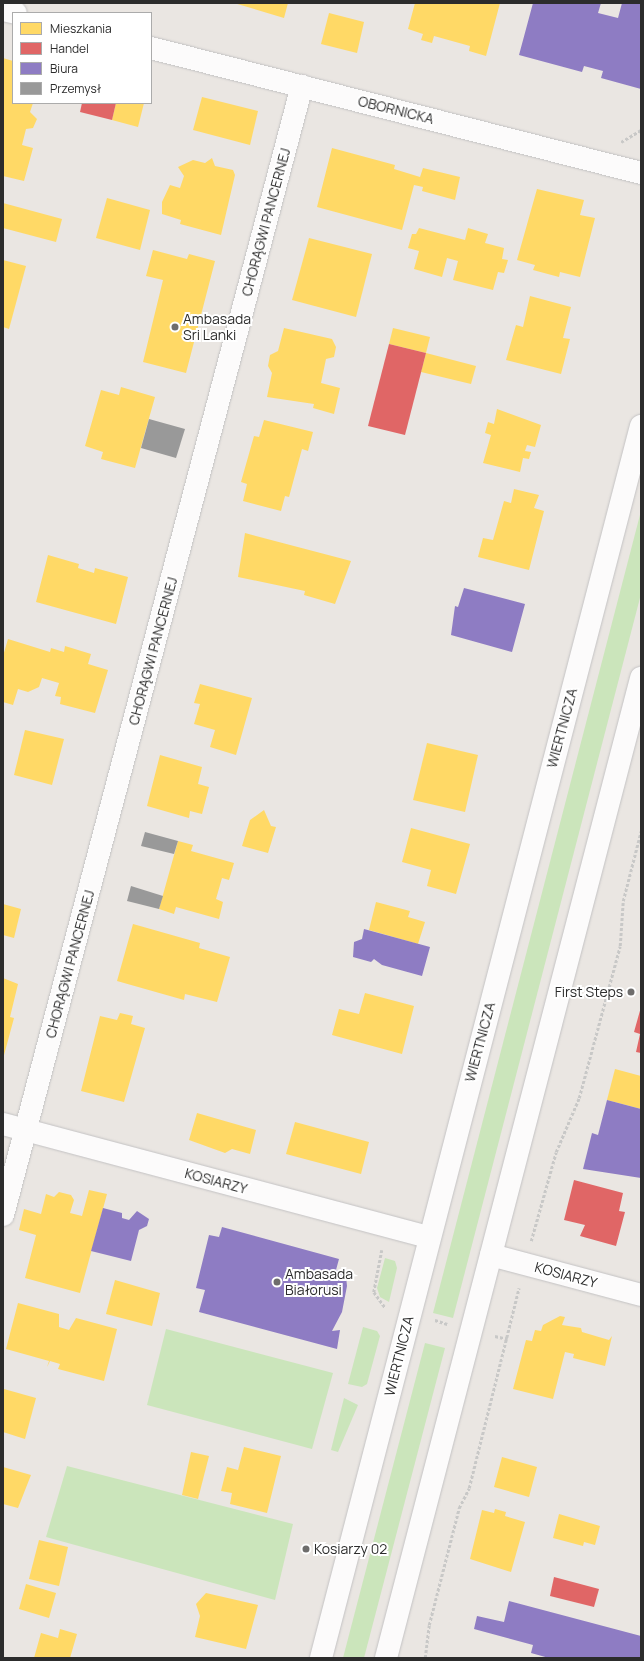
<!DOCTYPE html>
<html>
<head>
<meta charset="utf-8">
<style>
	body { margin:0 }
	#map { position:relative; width:644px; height:1661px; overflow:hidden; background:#eae6e2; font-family:Manrope,sans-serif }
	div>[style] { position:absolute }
	.green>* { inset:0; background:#cbe5bb }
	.homes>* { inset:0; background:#ffd966 }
	.shops>* { inset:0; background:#e06666 }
	.offices>* { inset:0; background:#8e7cc3 }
	.industry>* { inset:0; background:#999 }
	.path>* { height:2.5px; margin-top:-1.25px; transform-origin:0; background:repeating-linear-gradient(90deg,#c8c8c7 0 3px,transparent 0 5px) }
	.roads { filter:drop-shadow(0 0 1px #c3c2c3) drop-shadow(0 0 1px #c3c2c3) }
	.street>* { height:22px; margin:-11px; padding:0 11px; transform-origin:11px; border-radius:11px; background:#fcfbfb }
	.secondary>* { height:22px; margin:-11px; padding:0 11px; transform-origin:11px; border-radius:11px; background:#fcfbfb }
	.dots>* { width:11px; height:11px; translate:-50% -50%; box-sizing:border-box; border:2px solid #fff; border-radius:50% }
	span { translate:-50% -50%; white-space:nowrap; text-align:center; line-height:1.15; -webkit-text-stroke:4px #fff; paint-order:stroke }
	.street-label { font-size:14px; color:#2c2c2c }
	.poi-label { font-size:14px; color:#2c2c2c }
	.left { translate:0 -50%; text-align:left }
	.right { translate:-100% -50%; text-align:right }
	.frame { position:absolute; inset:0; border:4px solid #2c2c2c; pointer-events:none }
	.legend { position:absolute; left:12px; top:12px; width:140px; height:92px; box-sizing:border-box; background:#fff; border:1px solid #ababab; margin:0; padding:5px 7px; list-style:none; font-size:12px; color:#2c2c2c }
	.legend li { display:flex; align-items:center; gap:8px; height:20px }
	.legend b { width:20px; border:1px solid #ababab }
</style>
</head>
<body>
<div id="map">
	<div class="green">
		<i style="clip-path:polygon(641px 511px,641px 594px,453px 1318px,433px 1313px)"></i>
		<i style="clip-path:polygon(385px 1258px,395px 1261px,397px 1268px,389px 1302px,380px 1297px,377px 1288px)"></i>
		<i style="clip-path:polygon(363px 1327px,377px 1331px,380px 1336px,367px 1384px,362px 1387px,348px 1384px)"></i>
		<i style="clip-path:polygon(166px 1329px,333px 1373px,312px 1449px,147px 1405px)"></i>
		<i style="clip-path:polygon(425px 1343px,445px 1348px,364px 1658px,343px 1658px)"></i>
		<i style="clip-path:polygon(344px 1398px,358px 1405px,338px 1452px,331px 1450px)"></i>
		<i style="clip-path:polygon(67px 1466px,293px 1524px,275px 1600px,46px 1537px)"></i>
	</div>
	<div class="homes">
		<i style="clip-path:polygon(234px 3px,288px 3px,284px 18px)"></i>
		<i style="clip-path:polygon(415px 3px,500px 3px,486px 56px,469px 51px,470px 46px,434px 36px,432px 43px,421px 40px,423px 34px,408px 29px)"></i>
		<i style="clip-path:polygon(329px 13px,364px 22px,357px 53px,321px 44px)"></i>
		<i style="clip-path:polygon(3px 58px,13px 61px,13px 103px,33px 103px,30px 112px,37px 119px,33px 128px,26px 129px,22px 145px,33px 148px,24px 181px,3px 176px)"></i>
		<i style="clip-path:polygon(202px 97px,258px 111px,250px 145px,193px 130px)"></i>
		<i style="clip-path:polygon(116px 103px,144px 103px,138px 127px,112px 120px)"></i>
		<i style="clip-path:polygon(332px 148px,395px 165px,394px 169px,420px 177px,423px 168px,460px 177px,455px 200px,422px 191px,423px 187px,414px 185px,402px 230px,317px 207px)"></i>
		<i style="clip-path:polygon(212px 158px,215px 166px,233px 170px,235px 175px,221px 235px,180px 224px,181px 220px,162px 214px,162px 202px,170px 185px,180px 188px,184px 176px,178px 167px,193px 160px,205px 163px)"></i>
		<i style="clip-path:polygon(537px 189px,584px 200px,580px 215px,595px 218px,580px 277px,560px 272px,559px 277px,533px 270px,535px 265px,517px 260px)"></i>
		<i style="clip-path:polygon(107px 198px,150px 210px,140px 250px,96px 238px)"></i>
		<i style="clip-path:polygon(3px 203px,62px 219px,56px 242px,3px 228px)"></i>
		<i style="clip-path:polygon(419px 228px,465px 240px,468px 228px,488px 234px,485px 243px,504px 248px,502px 259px,508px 260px,504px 273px,498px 272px,493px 290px,453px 280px,458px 261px,447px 258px,442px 277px,414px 269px,419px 251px,408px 248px,412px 234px,416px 234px)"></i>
		<i style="clip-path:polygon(309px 238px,372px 254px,356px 317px,292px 300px)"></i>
		<i style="clip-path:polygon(153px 250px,187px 259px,189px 254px,215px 261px,186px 373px,143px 362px,163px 280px,146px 276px)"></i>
		<i style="clip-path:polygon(3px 260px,26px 266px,9px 329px,3px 327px)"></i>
		<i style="clip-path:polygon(530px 296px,571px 307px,563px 338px,570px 339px,561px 374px,506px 360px,516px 325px,523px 327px)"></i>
		<i style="clip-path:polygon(284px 328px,332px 339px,336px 347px,334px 357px,326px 359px,321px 383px,340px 388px,334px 414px,313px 408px,314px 404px,267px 397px,272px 373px,268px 366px,270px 355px,278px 351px)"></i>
		<i style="clip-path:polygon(393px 328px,430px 337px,426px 353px,389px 344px)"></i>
		<i style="clip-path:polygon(426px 353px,476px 366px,471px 384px,421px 372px)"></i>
		<i style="clip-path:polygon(121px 387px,155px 397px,135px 468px,101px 459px,103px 452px,85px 446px,101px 390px,119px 395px)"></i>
		<i style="clip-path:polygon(497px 409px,541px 425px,535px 447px,527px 445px,525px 451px,531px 452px,529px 459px,523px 458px,520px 472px,483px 463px,491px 435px,485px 433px,488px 422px,494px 424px)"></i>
		<i style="clip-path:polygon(264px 420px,313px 432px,308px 451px,302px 449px,289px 497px,285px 496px,281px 511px,243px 501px,247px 484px,241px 482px,254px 436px,259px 437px)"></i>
		<i style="clip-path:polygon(514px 489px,539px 495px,534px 508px,544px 511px,529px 570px,478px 557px,483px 538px,493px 540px,504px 501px,511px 503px)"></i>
		<i style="clip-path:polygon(245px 533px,351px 561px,335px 604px,304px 595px,305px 591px,238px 577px)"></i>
		<i style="clip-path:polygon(48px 555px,79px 564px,78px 568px,94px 573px,95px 568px,128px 577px,116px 624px,36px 602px)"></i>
		<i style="clip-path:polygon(8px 639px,50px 652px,51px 648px,64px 652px,65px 646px,91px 654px,88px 664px,108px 670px,95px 713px,60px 704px,61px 697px,55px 696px,59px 683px,42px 678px,39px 687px,28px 692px,18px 689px,13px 705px,3px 702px,3px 656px)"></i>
		<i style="clip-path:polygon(200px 684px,252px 698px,236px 755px,210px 747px,215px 730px,194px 724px,200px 704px,194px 703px)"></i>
		<i style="clip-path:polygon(25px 730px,64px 739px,52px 785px,14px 775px)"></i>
		<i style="clip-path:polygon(427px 743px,478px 755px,465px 812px,413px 800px)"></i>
		<i style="clip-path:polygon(160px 755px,202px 767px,198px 784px,209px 787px,202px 814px,190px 811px,189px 818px,147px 806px)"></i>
		<i style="clip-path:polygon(264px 810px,271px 826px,276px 827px,268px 853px,242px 846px,250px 820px)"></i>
		<i style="clip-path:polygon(411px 828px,470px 844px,456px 894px,427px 886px,431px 870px,402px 862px)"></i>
		<i style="clip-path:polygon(178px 841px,193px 845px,191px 851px,234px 863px,229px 880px,222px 878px,216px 899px,223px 902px,219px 919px,176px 907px,174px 914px,159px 909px)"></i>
		<i style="clip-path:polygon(376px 902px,410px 911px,408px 917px,425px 922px,418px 944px,369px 930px)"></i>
		<i style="clip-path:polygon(3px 904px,21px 909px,14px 938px,3px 935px)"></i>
		<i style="clip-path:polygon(133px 924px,200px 943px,199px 948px,230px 957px,217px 1002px,185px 994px,184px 1000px,117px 981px)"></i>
		<i style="clip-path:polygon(3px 978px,18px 984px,10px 1017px,14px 1018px,3px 1059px)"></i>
		<i style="clip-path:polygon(365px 993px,414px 1006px,402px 1054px,332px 1035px,339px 1009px,359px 1014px)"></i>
		<i style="clip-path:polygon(120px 1013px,133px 1016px,131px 1024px,145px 1028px,124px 1102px,81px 1091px,100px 1016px,117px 1020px)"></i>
		<i style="clip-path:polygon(615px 1069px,641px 1076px,641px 1109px,607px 1100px)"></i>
		<i style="clip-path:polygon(197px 1113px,256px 1130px,250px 1154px,232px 1149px,225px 1153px,189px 1140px)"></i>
		<i style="clip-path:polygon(295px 1122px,369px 1142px,361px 1174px,286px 1154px)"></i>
		<i style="clip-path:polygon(89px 1190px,107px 1194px,80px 1293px,25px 1278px,36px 1235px,19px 1230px,24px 1209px,41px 1214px,46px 1194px,54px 1197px,59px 1192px,71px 1195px,74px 1200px,70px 1213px,82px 1216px)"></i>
		<i style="clip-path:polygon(115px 1280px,160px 1293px,152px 1326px,106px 1314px)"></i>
		<i style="clip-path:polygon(18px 1303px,59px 1314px,59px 1327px,69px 1330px,76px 1318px,117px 1329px,104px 1381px,58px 1369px,60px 1364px,50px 1361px,47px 1367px,49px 1361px,6px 1349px)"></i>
		<i style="clip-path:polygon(560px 1316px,565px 1317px,562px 1325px,581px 1328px,582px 1332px,609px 1340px,612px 1336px,605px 1366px,573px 1358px,574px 1354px,565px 1352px,553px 1399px,513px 1389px,526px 1340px,532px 1341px,535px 1330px,541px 1331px,543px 1325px)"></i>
		<i style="clip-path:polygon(4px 1389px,36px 1398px,25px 1439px,3px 1432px)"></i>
		<i style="clip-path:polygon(244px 1447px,281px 1456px,267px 1513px,230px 1504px,232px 1493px,221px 1491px,227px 1467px,238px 1470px)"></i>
		<i style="clip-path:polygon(191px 1452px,209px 1456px,198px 1499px,182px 1495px)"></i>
		<i style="clip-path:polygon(502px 1457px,537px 1467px,529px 1497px,494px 1487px)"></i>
		<i style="clip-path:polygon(3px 1467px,31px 1475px,18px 1508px,3px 1504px)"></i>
		<i style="clip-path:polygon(495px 1509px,506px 1512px,505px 1516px,525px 1522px,511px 1572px,470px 1559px,482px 1510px,494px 1513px)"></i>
		<i style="clip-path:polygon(559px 1514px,600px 1526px,595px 1545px,584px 1542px,583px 1546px,553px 1538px)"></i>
		<i style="clip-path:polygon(39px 1540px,68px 1547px,59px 1586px,29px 1579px)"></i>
		<i style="clip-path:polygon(26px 1584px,56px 1593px,49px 1618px,19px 1609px)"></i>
		<i style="clip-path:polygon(206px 1593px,258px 1605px,246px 1649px,195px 1637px,200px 1616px,196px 1604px)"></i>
		<i style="clip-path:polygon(60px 1629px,77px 1634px,70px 1658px,34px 1658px,41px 1633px,58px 1638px)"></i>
	</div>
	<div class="shops">
		<i style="clip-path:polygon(82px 103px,116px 103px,112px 120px,80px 112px)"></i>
		<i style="clip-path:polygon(389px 344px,426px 353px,405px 435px,368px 426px)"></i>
		<i style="clip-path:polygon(641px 1007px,641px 1053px,636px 1052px,640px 1034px,634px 1032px)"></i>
		<i style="clip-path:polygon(574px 1180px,623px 1193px,619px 1211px,625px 1212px,616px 1246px,580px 1236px,585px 1225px,564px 1220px)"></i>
		<i style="clip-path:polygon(554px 1577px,599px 1589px,594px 1607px,550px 1596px)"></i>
	</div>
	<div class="offices">
		<i style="clip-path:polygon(533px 3px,601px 3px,598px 13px,618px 18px,622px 3px,641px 3px,641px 89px,601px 78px,603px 71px,584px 66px,582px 72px,519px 55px)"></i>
		<i style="clip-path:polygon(464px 588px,525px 604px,512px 652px,451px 635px,455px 606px,458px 607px)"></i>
		<i style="clip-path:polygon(364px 929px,430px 947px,422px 976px,382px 965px,374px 959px,371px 962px,353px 957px,354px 942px,362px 939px)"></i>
		<i style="clip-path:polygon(607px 1100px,641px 1109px,641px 1178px,583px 1169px,592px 1133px,598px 1135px)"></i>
		<i style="clip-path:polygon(103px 1208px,122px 1213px,122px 1218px,129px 1220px,137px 1211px,149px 1219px,147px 1226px,139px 1230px,131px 1261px,91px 1251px)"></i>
		<i style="clip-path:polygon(222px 1227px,339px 1259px,336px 1270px,344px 1272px,345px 1267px,347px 1286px,342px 1312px,332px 1331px,340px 1330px,337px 1349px,199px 1312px,205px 1290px,196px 1288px,209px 1235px,219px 1237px)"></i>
		<i style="clip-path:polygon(509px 1601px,641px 1636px,641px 1658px,549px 1658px,531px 1653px,533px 1645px,474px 1629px,477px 1616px,504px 1622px)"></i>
	</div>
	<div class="industry">
		<i style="clip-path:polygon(149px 419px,185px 429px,176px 458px,141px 448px)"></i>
		<i style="clip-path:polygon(145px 832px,178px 841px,174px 854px,141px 846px)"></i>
		<i style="clip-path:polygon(131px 886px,163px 896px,159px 909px,127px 901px)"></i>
	</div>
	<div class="path">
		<i style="left:621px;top:142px;width:23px;rotate:-31deg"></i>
		<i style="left:531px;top:1241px;width:92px;rotate:-74.3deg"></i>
		<i style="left:556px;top:1152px;width:59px;rotate:-66.9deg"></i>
		<i style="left:579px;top:1098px;width:157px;rotate:-74.9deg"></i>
		<i style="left:620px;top:946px;width:45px;rotate:-86.2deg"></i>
		<i style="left:623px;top:901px;width:72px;rotate:-75.6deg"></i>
		<i style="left:382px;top:1250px;width:43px;rotate:100.8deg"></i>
		<i style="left:374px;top:1292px;width:19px;rotate:54deg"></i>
		<i style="left:435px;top:1320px;width:13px;rotate:18deg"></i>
		<i style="left:495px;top:1336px;width:13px;rotate:13deg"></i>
		<i style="left:425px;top:1658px;width:33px;rotate:-83deg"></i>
		<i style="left:429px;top:1625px;width:121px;rotate:-75.6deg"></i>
		<i style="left:459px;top:1508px;width:22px;rotate:-63deg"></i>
		<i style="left:469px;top:1488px;width:206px;rotate:-76deg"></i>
	</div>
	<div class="roads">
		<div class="street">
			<i style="left:3px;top:10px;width:13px;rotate:13deg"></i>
			<i style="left:151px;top:48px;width:506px;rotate:14.31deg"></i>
			<i style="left:3px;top:1124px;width:441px;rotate:14.9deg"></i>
			<i style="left:3px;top:1215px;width:1168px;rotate:-75.17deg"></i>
			<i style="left:491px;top:1255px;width:155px;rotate:14.9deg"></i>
		</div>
		<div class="secondary">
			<i style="left:321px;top:1658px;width:1273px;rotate:-75.44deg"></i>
			<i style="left:386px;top:1658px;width:1013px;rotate:-75.41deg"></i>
		</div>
	</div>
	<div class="dots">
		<i style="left:175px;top:327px;background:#6e6d6c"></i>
		<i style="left:631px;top:992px;background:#6e6d6c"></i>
		<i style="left:277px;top:1282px;background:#6e6d6c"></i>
		<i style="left:306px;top:1549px;background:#6e6d6c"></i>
	</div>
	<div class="street-label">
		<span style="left:396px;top:110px;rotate:14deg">OBORNICKA</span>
		<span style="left:266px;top:222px;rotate:-75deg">CHORĄGWI PANCERNEJ</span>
		<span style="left:153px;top:651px;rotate:-75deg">CHORĄGWI PANCERNEJ</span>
		<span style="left:562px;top:728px;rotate:-75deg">WIERTNICZA</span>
		<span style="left:70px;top:964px;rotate:-75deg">CHORĄGWI PANCERNEJ</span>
		<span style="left:480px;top:1042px;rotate:-75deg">WIERTNICZA</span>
		<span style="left:216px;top:1181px;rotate:15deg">KOSIARZY</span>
		<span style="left:566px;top:1275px;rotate:15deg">KOSIARZY</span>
		<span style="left:399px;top:1356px;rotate:-76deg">WIERTNICZA</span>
	</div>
	<div class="poi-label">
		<span class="left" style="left:183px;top:327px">Ambasada<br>Sri Lanki</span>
		<span class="right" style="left:623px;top:992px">First Steps</span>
		<span class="left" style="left:285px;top:1282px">Ambasada<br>Białorusi</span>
		<span class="left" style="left:314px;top:1549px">Kosiarzy 02</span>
	</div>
	<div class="frame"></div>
	<ul class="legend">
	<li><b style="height:11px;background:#ffd966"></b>Mieszkania</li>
	<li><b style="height:11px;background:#e06666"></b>Handel</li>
	<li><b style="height:11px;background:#8e7cc3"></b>Biura</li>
	<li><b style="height:11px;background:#999"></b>Przemysł</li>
	</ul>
</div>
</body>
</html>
